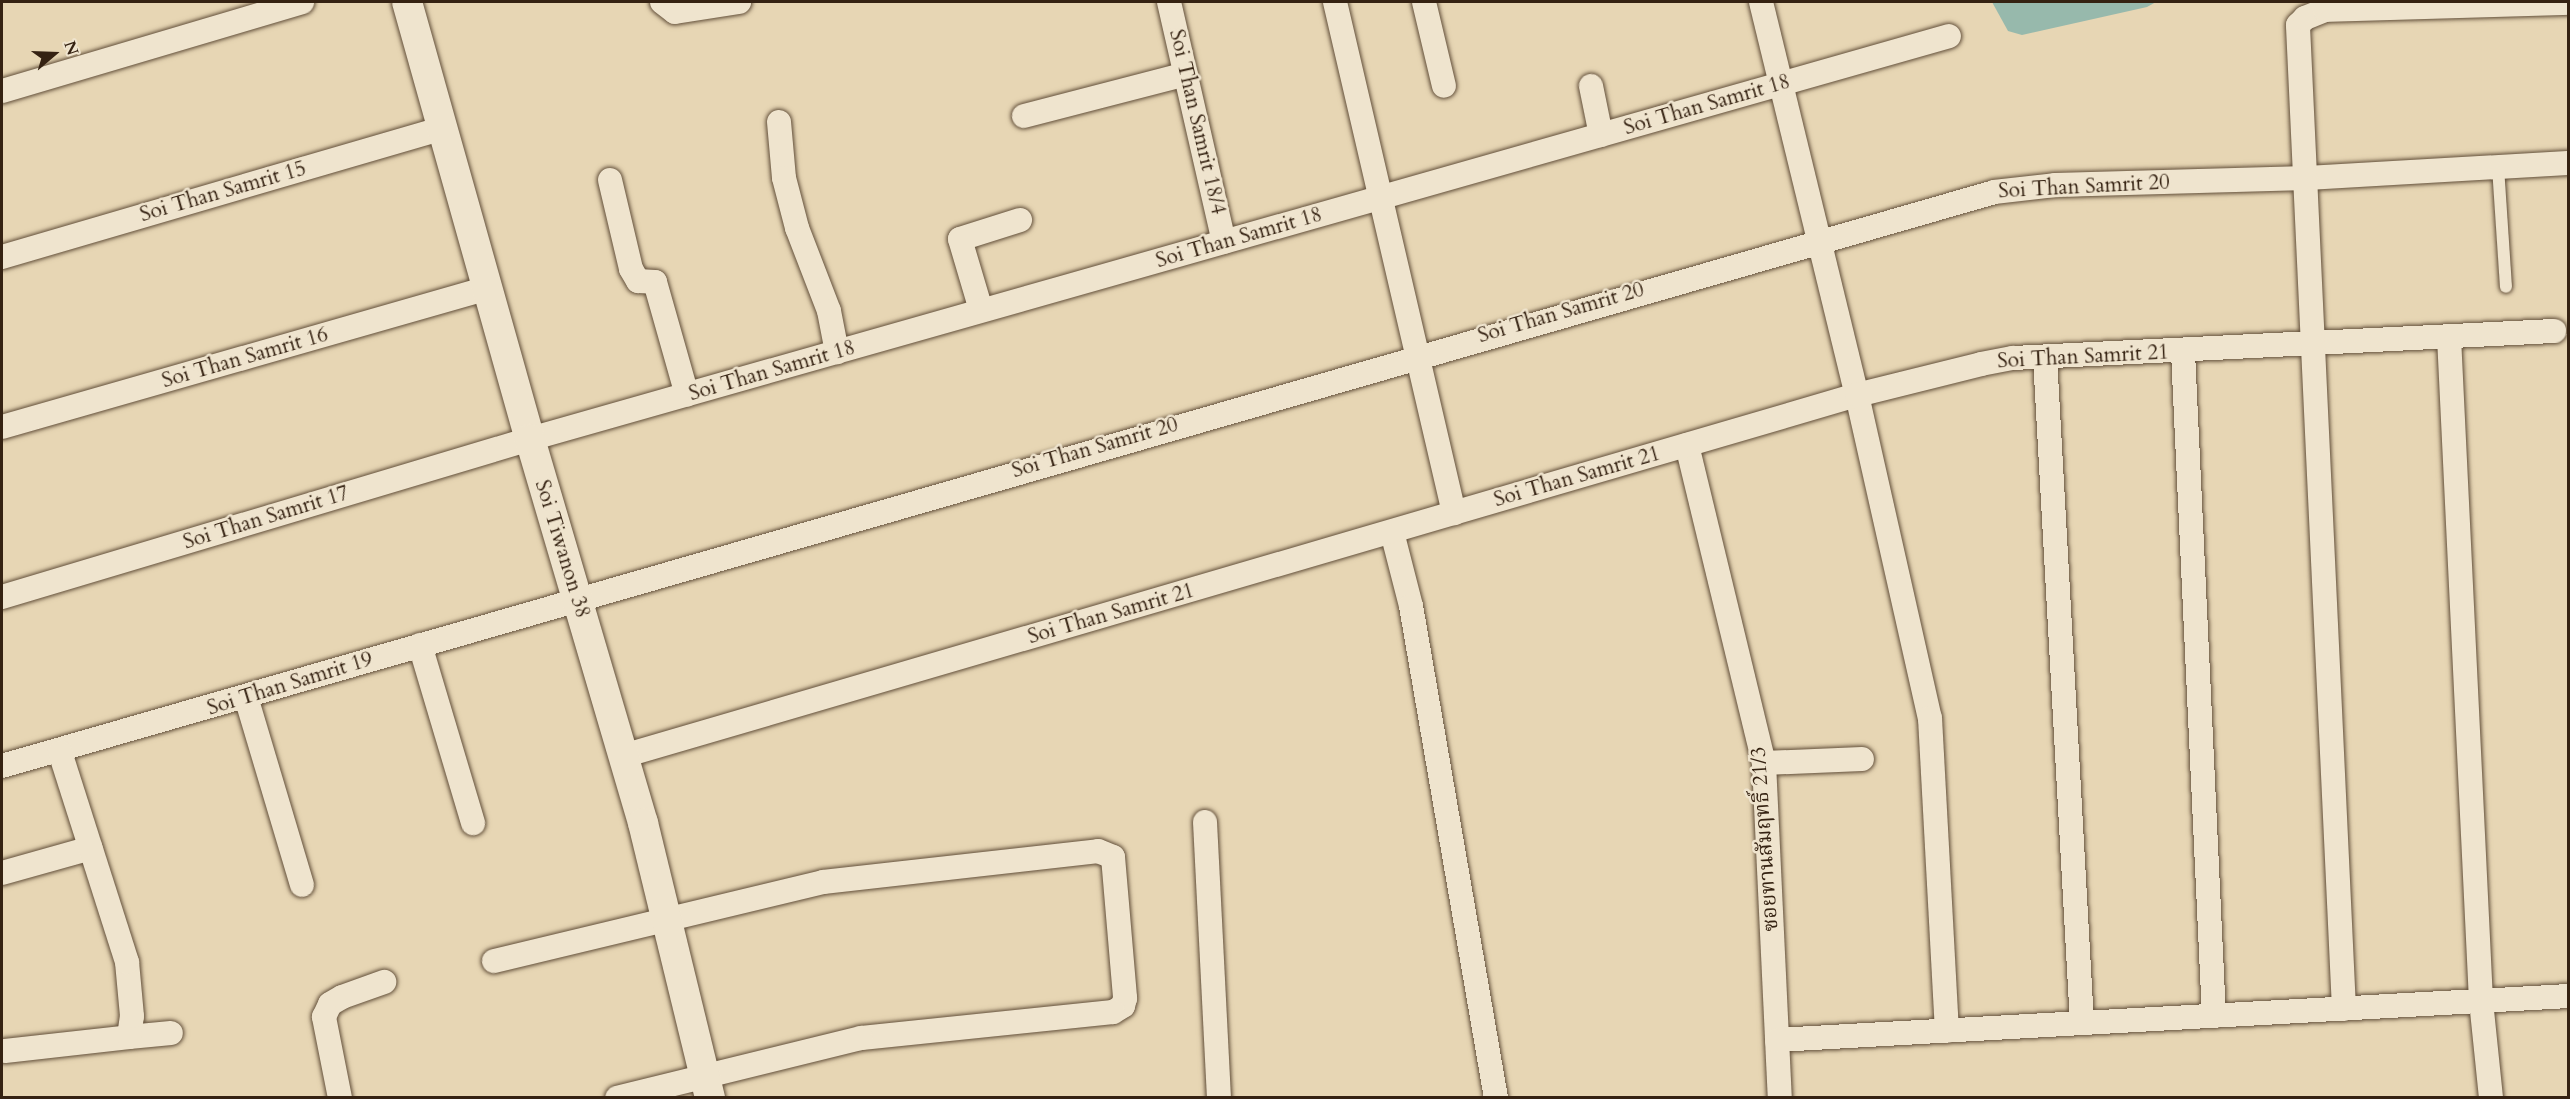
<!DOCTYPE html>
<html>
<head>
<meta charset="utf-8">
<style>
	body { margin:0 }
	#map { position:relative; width:2570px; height:1099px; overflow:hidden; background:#e7d6b4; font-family:Cardo,"Noto Serif Thai",serif }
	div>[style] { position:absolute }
	.water>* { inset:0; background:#97b9ac }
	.roads { filter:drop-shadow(0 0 2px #624f3a) drop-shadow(0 0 2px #624f3a) }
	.service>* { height:12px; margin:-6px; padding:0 6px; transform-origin:6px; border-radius:6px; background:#efe4ce }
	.minor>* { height:24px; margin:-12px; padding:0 12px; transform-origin:12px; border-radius:12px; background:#efe4ce }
	.tertiary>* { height:30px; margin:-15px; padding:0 15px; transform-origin:15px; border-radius:15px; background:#efe4ce }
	span { translate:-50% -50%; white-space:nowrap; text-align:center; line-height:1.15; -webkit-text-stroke:5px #efe4ce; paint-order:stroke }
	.street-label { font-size:21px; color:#352212 }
	.frame { position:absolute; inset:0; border:3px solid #352212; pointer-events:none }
	.north { position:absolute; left:24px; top:24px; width:60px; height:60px; -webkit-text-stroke:4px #efe4ce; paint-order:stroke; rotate:71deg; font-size:16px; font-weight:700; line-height:24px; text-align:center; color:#352212 }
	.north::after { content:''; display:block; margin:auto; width:21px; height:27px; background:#352212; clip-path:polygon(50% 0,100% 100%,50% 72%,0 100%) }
</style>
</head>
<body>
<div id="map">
	<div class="water">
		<i style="clip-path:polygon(1992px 2px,2156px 2px,2147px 7px,2022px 35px,2008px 31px)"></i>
	</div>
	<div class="roads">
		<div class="service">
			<i style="left:2498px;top:167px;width:120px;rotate:86.2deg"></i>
		</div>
		<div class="minor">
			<i style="left:662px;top:2px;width:16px;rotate:38deg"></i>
			<i style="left:675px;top:12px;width:65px;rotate:-8.9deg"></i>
			<i style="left:1169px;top:2px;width:246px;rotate:77.1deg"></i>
			<i style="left:1335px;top:2px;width:525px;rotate:76.89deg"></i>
			<i style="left:1424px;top:2px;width:86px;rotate:76.6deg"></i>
			<i style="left:1761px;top:2px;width:405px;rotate:76.3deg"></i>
			<i style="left:1857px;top:395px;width:331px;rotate:77.3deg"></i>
			<i style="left:1930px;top:718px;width:313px;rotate:86.9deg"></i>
			<i style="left:1591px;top:86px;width:50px;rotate:78.5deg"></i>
			<i style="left:2px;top:91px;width:313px;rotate:-16.5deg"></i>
			<i style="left:1024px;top:116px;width:167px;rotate:-14.5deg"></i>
			<i style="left:779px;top:122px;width:56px;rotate:84.9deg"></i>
			<i style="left:784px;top:178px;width:52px;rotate:75.4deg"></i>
			<i style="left:797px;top:228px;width:89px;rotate:68.9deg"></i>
			<i style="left:829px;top:311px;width:42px;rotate:79deg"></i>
			<i style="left:610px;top:180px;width:91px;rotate:76.7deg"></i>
			<i style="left:631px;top:269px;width:14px;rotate:60deg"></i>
			<i style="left:638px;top:281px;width:17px;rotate:3deg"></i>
			<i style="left:655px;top:282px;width:117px;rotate:74.2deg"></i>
			<i style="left:2px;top:257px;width:460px;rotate:-16.3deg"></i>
			<i style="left:981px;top:310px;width:74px;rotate:-106.5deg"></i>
			<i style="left:960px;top:239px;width:63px;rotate:-17.6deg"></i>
			<i style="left:2449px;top:337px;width:665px;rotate:87.24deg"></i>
			<i style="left:2481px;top:1001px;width:98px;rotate:84.1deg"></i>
			<i style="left:2183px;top:352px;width:665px;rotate:87.33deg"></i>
			<i style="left:2045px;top:357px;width:667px;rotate:86.82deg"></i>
			<i style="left:2px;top:427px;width:505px;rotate:-15.96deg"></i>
			<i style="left:1687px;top:445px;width:327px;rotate:76.4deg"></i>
			<i style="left:1764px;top:763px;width:335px;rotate:87.3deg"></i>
			<i style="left:1392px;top:532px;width:76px;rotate:75.6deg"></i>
			<i style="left:1411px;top:606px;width:499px;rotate:80.2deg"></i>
			<i style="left:2px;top:597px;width:551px;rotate:-16.66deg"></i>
			<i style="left:530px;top:439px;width:1475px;rotate:-15.85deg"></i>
			<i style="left:420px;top:645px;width:186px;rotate:73.4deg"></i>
			<i style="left:246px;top:697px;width:196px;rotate:73.4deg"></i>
			<i style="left:623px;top:756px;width:1286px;rotate:-16.31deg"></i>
			<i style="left:1857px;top:395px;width:128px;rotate:-14deg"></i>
			<i style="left:1981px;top:364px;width:33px;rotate:-11deg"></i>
			<i style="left:2013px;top:358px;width:542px;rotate:-2.86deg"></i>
			<i style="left:1764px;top:763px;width:98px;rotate:-2.3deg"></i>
			<i style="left:2px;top:766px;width:2073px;rotate:-16.07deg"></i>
			<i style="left:1994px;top:192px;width:61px;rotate:-6.5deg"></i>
			<i style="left:2055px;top:185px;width:252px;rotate:-1.6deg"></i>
			<i style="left:2307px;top:178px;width:261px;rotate:-3.3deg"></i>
			<i style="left:1205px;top:822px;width:276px;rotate:87.1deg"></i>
			<i style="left:2px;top:873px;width:92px;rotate:-15.7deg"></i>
			<i style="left:494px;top:961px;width:338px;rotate:-13.5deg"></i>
			<i style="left:823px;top:882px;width:277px;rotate:-6.4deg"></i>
			<i style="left:1098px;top:851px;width:16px;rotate:22deg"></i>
			<i style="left:1113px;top:857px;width:142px;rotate:85.1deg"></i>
			<i style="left:1125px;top:998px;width:8px;rotate:104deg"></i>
			<i style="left:1123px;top:1006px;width:12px;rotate:149deg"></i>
			<i style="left:1113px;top:1012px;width:253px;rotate:174.1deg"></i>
			<i style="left:861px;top:1038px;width:251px;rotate:166.2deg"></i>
			<i style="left:2344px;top:1009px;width:985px;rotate:-92.68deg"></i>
			<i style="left:2298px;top:25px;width:10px;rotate:-45deg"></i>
			<i style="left:2305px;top:18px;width:22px;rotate:-22deg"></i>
			<i style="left:2325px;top:10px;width:243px;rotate:-1.7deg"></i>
			<i style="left:129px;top:1037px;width:42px;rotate:-5.4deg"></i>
			<i style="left:1777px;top:1040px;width:792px;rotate:-3.18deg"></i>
			<i style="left:5px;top:1051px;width:125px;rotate:-6.4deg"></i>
			<i style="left:129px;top:1037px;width:21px;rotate:-82deg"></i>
			<i style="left:132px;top:1016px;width:54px;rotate:-95.3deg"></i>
			<i style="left:127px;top:962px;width:220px;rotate:-107.7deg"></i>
			<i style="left:340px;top:1098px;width:83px;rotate:-101.2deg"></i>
			<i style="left:324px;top:1017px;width:14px;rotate:-65deg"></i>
			<i style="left:330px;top:1004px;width:14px;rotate:-30deg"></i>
			<i style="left:342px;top:997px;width:45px;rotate:-19.7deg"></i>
		</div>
		<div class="tertiary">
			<i style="left:407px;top:2px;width:454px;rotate:74.3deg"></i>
			<i style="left:530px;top:439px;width:400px;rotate:73.6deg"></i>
			<i style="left:643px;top:823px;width:283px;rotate:76.3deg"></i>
		</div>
	</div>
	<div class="street-label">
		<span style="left:1707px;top:105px;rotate:-16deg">Soi Than Samrit 18</span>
		<span style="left:1197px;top:122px;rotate:77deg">Soi Than Samrit 18/4</span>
		<span style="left:2084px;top:187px;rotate:-3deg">Soi Than Samrit 20</span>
		<span style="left:223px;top:192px;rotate:-16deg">Soi Than Samrit 15</span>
		<span style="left:1239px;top:238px;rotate:-16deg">Soi Than Samrit 18</span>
		<span style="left:1561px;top:313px;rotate:-16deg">Soi Than Samrit 20</span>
		<span style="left:2083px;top:357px;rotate:-3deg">Soi Than Samrit 21</span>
		<span style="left:245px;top:358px;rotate:-16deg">Soi Than Samrit 16</span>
		<span style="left:772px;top:371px;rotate:-16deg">Soi Than Samrit 18</span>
		<span style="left:1095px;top:448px;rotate:-16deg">Soi Than Samrit 20</span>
		<span style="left:1577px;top:477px;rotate:-16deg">Soi Than Samrit 21</span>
		<span style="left:266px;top:518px;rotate:-17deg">Soi Than Samrit 17</span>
		<span style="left:562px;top:549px;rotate:73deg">Soi Tiwanon 38</span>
		<span style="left:1111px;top:614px;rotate:-16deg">Soi Than Samrit 21</span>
		<span style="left:290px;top:684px;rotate:-17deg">Soi Than Samrit 19</span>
		<span style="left:1765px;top:839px;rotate:-94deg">ซอยทานสัมฤทธิ์ 21/3</span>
	</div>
	<div class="frame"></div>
	<div class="north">N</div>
</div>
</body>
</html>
